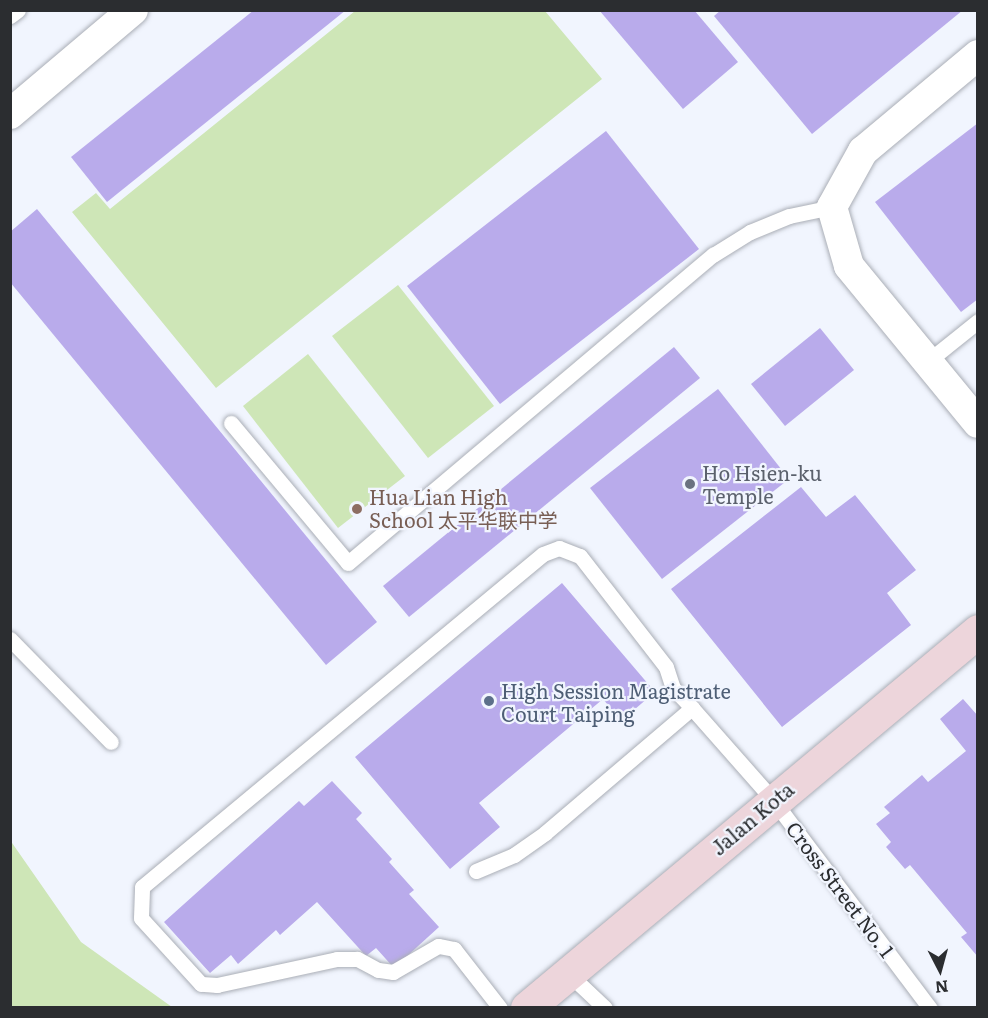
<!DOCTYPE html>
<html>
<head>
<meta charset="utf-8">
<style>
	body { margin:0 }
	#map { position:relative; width:988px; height:1018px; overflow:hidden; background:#f1f5fe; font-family:Literata,"Noto Sans SC",serif }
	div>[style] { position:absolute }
	.green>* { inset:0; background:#cee6b7 }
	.building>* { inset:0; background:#b9abeb }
	.roads { filter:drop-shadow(0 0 2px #aaaeb6) drop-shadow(0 0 2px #aaaeb6) }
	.service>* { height:15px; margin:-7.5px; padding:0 7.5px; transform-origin:7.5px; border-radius:7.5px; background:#fff }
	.minor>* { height:30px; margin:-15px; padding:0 15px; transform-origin:15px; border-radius:15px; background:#fff }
	.secondary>* { height:33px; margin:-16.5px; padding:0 16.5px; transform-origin:16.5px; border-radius:16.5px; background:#edd5db }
	.dots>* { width:16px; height:16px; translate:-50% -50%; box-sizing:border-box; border:3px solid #f1f5fe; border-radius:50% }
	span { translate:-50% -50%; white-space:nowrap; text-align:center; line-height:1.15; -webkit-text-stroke:4.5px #f1f5fe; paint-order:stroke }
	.worship-label { font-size:20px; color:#5b616d }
	.left { translate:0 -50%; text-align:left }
	.education-label { font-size:20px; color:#785e54 }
	.service-label { font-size:20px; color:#4e5e75 }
	.street-label { font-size:20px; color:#2b2d30 }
	.frame { position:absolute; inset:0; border:12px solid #2b2d30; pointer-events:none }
	.north { position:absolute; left:910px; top:940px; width:60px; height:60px; -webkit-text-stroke:4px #f1f5fe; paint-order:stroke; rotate:174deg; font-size:16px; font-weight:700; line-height:24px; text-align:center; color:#2b2d30 }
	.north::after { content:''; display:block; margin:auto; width:21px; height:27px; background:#2b2d30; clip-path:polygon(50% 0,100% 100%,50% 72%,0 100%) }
</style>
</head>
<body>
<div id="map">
	<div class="green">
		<i style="clip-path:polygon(355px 11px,545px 11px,602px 79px,216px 388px,72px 212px,96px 193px,110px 209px)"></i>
		<i style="clip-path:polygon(398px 285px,494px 406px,428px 458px,332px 336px)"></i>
		<i style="clip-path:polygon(308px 354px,405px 476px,338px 528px,243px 406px)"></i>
		<i style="clip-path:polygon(10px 840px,81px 942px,172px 1007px,11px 1007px)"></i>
	</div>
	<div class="building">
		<i style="clip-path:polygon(254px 10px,346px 10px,107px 202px,71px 157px)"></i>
		<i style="clip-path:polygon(599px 10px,694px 10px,738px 62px,683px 109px)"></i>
		<i style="clip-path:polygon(721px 10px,963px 10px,812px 134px,714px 16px)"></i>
		<i style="clip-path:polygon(978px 123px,978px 299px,961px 312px,875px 202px)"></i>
		<i style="clip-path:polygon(606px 131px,699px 249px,500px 404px,407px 286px)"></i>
		<i style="clip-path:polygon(37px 209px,377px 622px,326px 665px,10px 282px,10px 232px)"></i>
		<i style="clip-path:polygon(820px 328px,854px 370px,785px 426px,751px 384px)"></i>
		<i style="clip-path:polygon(674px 347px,700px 378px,409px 617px,383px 586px)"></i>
		<i style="clip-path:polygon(718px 389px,789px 479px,662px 579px,590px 488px)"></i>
		<i style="clip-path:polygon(801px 487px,826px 517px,855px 495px,916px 570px,887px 593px,911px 625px,782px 727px,671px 589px)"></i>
		<i style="clip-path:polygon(562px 583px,655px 692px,621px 721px,603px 699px,479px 803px,500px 827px,450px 869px,355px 757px)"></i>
		<i style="clip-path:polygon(963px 699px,978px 716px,978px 957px,961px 937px,967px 933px,910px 865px,905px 869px,886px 847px,891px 842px,876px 824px,890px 813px,884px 807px,922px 775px,928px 782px,966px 751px,940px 719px)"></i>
		<i style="clip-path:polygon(332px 781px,362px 813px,356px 819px,392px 859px,389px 862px,414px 890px,409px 894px,439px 927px,394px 968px,376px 948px,366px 956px,317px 902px,280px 935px,276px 930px,238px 964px,231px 955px,210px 973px,164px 922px,299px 801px,304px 806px)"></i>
	</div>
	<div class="roads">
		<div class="service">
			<i style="left:10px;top:16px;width:10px;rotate:-37deg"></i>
			<i style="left:927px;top:362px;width:65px;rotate:-38.8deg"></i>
			<i style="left:231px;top:423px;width:182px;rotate:50.1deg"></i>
			<i style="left:348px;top:563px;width:478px;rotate:-40.2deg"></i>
			<i style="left:713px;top:255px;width:44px;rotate:-31.9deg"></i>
			<i style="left:750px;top:232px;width:42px;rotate:-22.3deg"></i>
			<i style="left:789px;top:216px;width:44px;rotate:-11.8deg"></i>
			<i style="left:10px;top:639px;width:144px;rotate:45.6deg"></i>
			<i style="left:476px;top:871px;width:41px;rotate:-22.8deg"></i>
			<i style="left:514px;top:855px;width:38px;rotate:-35deg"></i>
			<i style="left:545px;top:833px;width:193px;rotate:-40.4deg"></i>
			<i style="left:692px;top:708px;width:123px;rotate:48.6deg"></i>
			<i style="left:773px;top:800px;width:261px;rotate:53deg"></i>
			<i style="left:570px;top:975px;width:48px;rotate:43.3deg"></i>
			<i style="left:500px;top:1008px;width:75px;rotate:-127.9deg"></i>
			<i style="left:454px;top:949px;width:16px;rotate:-169deg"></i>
			<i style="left:438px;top:946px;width:52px;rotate:150deg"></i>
			<i style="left:393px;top:972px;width:15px;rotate:-172deg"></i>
			<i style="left:378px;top:970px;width:24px;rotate:-152deg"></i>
			<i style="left:357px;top:959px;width:20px;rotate:180deg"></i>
			<i style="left:337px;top:959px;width:123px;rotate:167.8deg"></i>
			<i style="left:217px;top:985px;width:16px;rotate:-176deg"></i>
			<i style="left:201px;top:984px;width:89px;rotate:-132.3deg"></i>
			<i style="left:141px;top:918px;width:31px;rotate:-88deg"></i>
			<i style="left:142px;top:887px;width:521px;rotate:-39.71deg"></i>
			<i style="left:543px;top:554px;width:17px;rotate:-21deg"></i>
			<i style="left:559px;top:548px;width:22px;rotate:21deg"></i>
			<i style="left:580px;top:556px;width:140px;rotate:52.2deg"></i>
			<i style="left:666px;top:667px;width:22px;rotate:72deg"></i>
			<i style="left:673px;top:688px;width:28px;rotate:46deg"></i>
		</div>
		<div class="minor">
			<i style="left:978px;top:55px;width:150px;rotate:140.1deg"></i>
			<i style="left:863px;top:151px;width:64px;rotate:119deg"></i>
			<i style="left:832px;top:207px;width:61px;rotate:73.9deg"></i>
			<i style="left:849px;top:266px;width:203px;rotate:50.6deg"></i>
			<i style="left:10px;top:114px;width:161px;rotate:-40.2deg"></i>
		</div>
		<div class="secondary">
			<i style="left:527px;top:1008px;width:588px;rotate:-39.89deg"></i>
		</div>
	</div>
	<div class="dots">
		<i style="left:690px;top:484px;background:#6b7280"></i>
		<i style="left:357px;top:509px;background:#8d6e63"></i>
		<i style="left:489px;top:701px;background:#5c6f8a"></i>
	</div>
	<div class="worship-label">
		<span class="left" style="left:702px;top:484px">Ho Hsien-ku<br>Temple</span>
	</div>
	<div class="education-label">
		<span class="left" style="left:369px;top:508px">Hua Lian High<br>School 太平华联中学</span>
	</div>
	<div class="service-label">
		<span class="left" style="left:501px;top:702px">High Session Magistrate<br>Court Taiping</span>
	</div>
	<div class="street-label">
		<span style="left:752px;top:818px;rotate:-40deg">Jalan Kota</span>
		<span style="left:841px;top:889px;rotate:53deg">Cross Street No. 1</span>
	</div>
	<div class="frame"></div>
	<div class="north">N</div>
</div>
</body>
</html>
